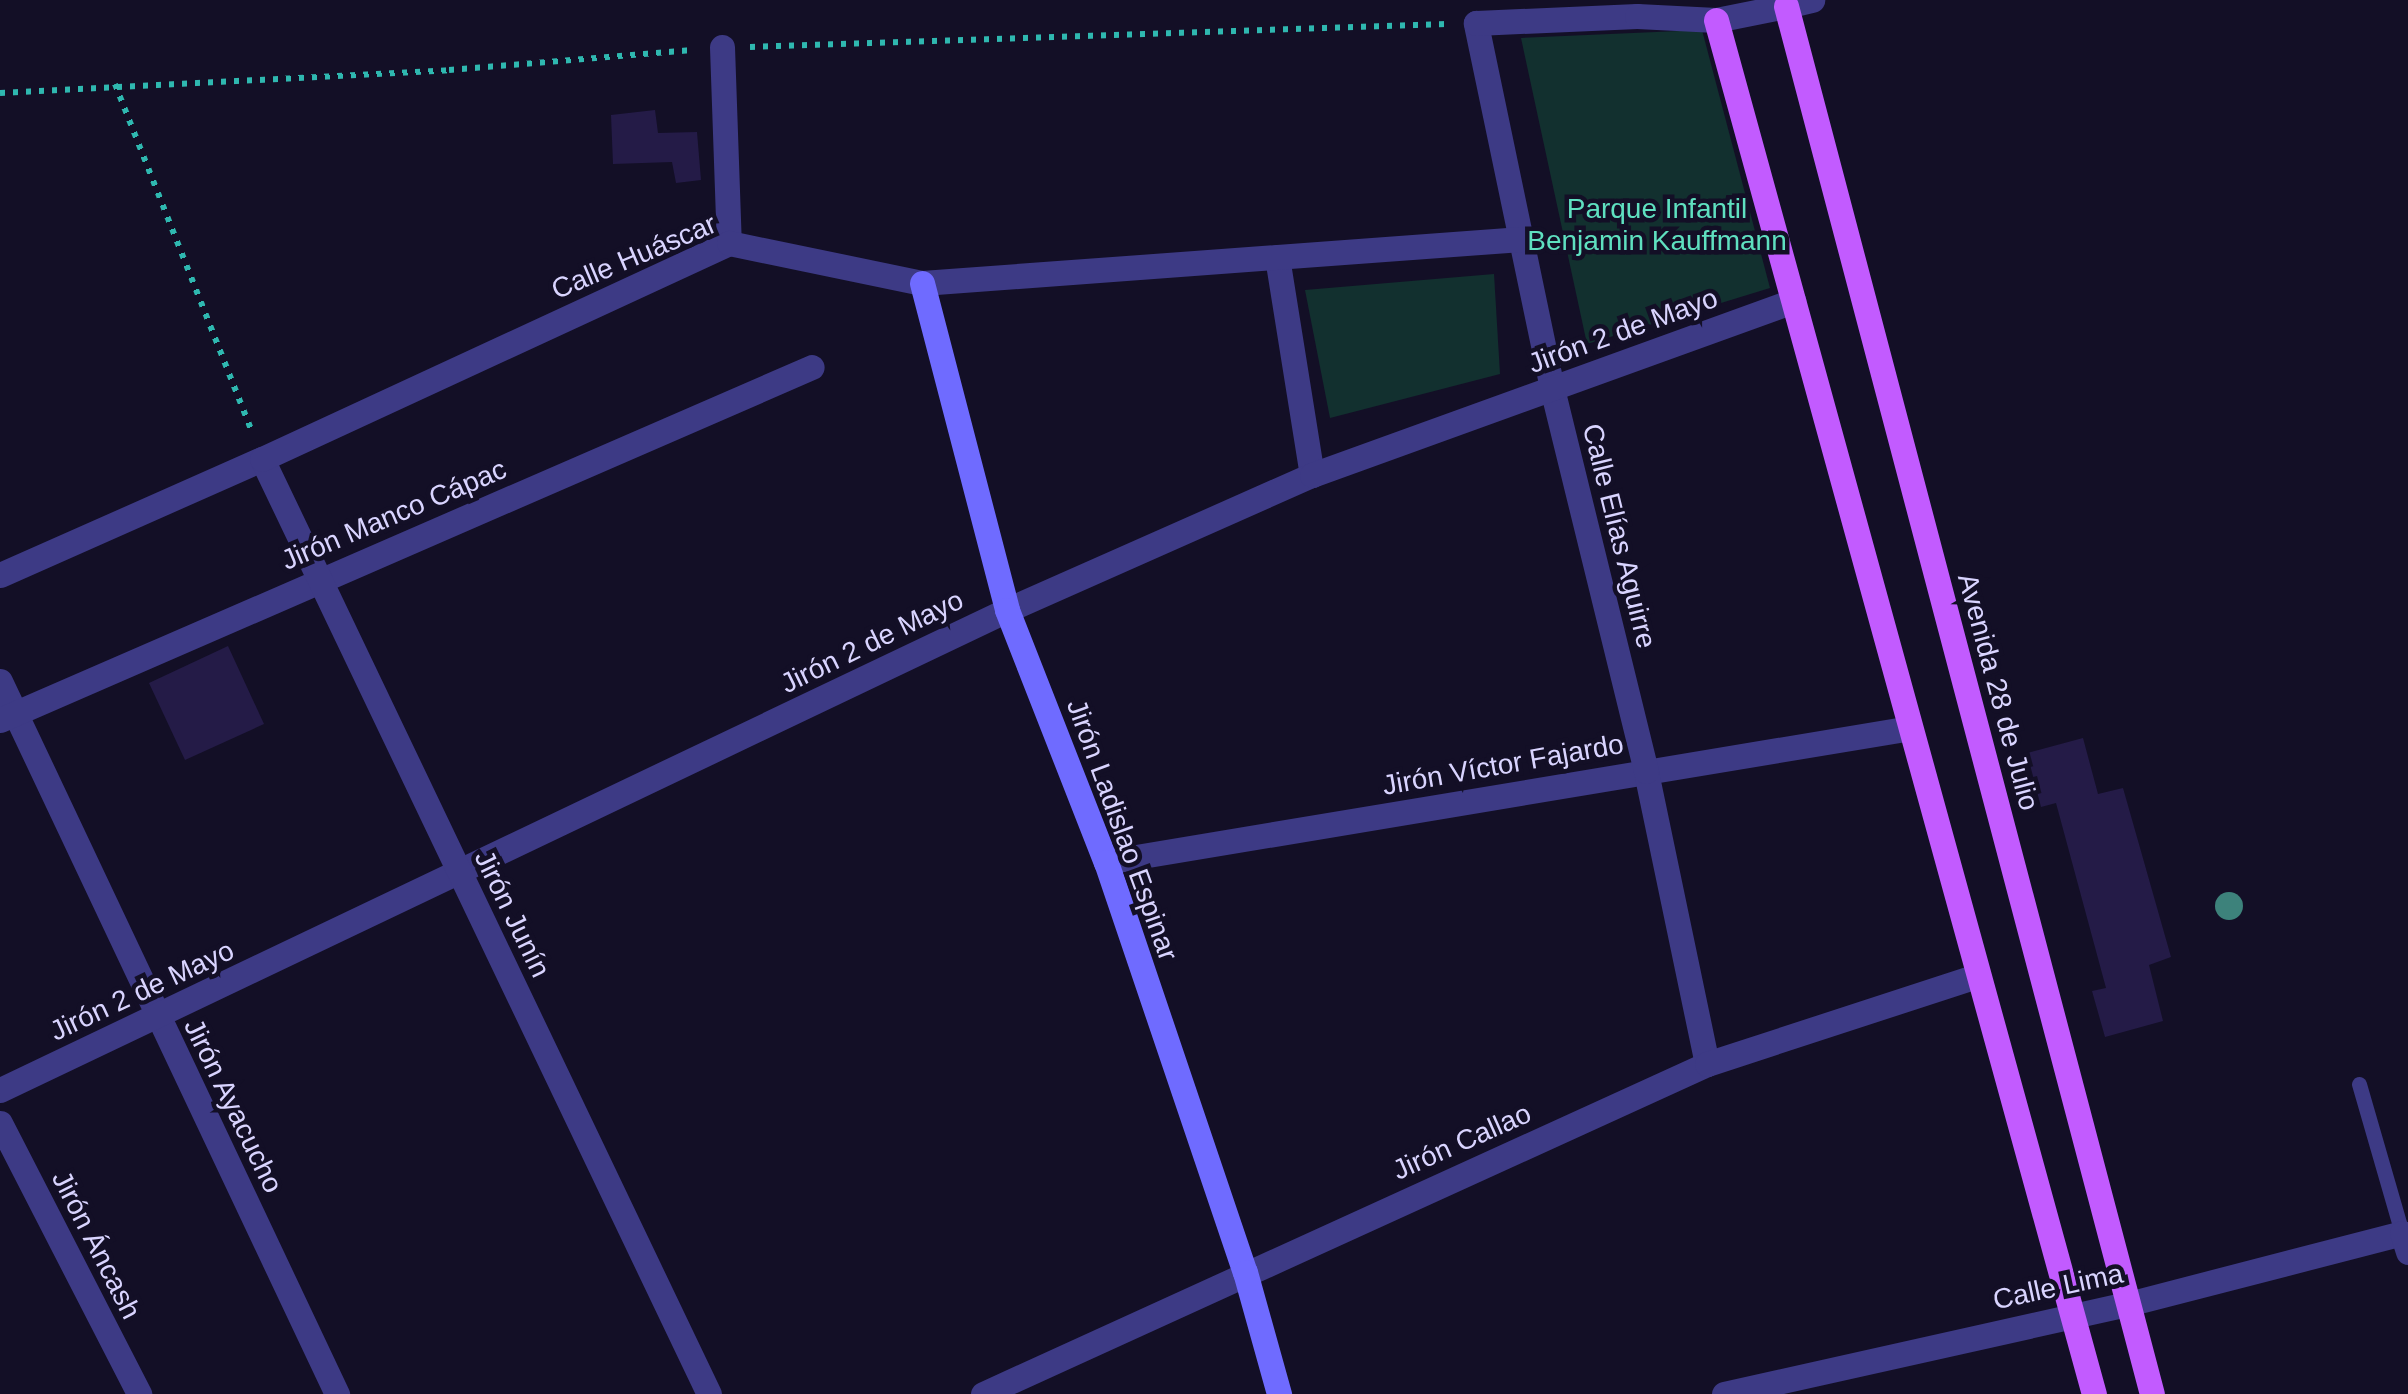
<!DOCTYPE html>
<html>
<head>
<meta charset="utf-8">
<style>
	body { margin:0 }
	#map { position:relative; width:2408px; height:1394px; overflow:hidden; background:#130f26; font-family:Arial,sans-serif }
	div>[style] { position:absolute }
	.green>* { inset:0; background:#12302f }
	.building>* { inset:0; background:#241b47 }
	.path>* { height:6px; margin-top:-3px; transform-origin:0; background:repeating-linear-gradient(90deg,#2fb8b0 0 5px,transparent 0 13px) }
	.service>* { height:15px; margin:-7.5px; padding:0 7.5px; transform-origin:7.5px; border-radius:7.5px; background:#3d3a85 }
	.minor>* { height:25px; margin:-12.5px; padding:0 12.5px; transform-origin:12.5px; border-radius:12.5px; background:#3d3a85 }
	.tertiary>* { height:25px; margin:-12.5px; padding:0 12.5px; transform-origin:12.5px; border-radius:12.5px; background:#3d3a85 }
	.secondary>* { height:25px; margin:-12.5px; padding:0 12.5px; transform-origin:12.5px; border-radius:12.5px; background:#6f6bff }
	.primary>* { height:25px; margin:-12.5px; padding:0 12.5px; transform-origin:12.5px; border-radius:12.5px; background:#c25bff }
	.trees>* { width:28px; height:28px; margin:-14px; border-radius:50%; background:#3d827b }
	span { translate:-50% -50%; white-space:nowrap; text-align:center; line-height:1.15; -webkit-text-stroke:9px #130f26; paint-order:stroke }
	.park-label { font-size:28px; color:#5fe0c0 }
	.street-label { font-size:28px; color:#d9d4ff }
</style>
</head>
<body>
<div id="map">
	<div class="green">
		<i style="clip-path:polygon(1702px 30px,1770px 288px,1587px 344px,1521px 38px)"></i>
		<i style="clip-path:polygon(1494px 274px,1500px 374px,1330px 418px,1305px 290px)"></i>
	</div>
	<div class="building">
		<i style="clip-path:polygon(655px 110px,658px 133px,697px 132px,701px 180px,676px 183px,672px 162px,613px 164px,611px 115px)"></i>
		<i style="clip-path:polygon(228px 646px,264px 724px,185px 760px,149px 683px)"></i>
		<i style="clip-path:polygon(2083px 738px,2098px 794px,2123px 788px,2171px 957px,2149px 965px,2163px 1021px,2105px 1037px,2092px 991px,2106px 988px,2056px 803px,2041px 807px,2027px 753px)"></i>
	</div>
	<div class="path">
		<i style="left:750px;top:47px;width:697px;rotate:-1.89deg"></i>
		<i style="left:115px;top:84px;width:372px;rotate:68.5deg"></i>
		<i style="left:0;top:93px;width:450px;rotate:-2.9deg"></i>
		<i style="left:449px;top:70px;width:244px;rotate:-4.7deg"></i>
	</div>
	<div class="service">
		<i style="left:2359px;top:1084px;width:155px;rotate:73.9deg"></i>
	</div>
	<div class="minor">
		<i style="left:1786px;top:6px;width:27px;rotate:-13deg"></i>
		<i style="left:722px;top:47px;width:196px;rotate:88deg"></i>
		<i style="left:1277px;top:257px;width:221px;rotate:80.9deg"></i>
		<i style="left:0;top:575px;width:287px;rotate:-23.9deg"></i>
		<i style="left:0;top:681px;width:789px;rotate:64.7deg"></i>
		<i style="left:0;top:720px;width:885px;rotate:-23.5deg"></i>
		<i style="left:1106px;top:862px;width:815px;rotate:-9.46deg"></i>
		<i style="left:1707px;top:1064px;width:299px;rotate:-101.8deg"></i>
		<i style="left:1646px;top:771px;width:394px;rotate:-103.8deg"></i>
		<i style="left:1552px;top:388px;width:373px;rotate:-101.8deg"></i>
		<i style="left:1476px;top:23px;width:161px;rotate:-2.5deg"></i>
		<i style="left:1637px;top:16px;width:79px;rotate:2.9deg"></i>
		<i style="left:0;top:1090px;width:1116px;rotate:-25.49deg"></i>
		<i style="left:1007px;top:610px;width:334px;rotate:-23.9deg"></i>
		<i style="left:1312px;top:475px;width:512px;rotate:-19.89deg"></i>
		<i style="left:0;top:1123px;width:305px;rotate:62.8deg"></i>
		<i style="left:983px;top:1394px;width:796px;rotate:-24.5deg"></i>
		<i style="left:1707px;top:1064px;width:284px;rotate:-18.1deg"></i>
		<i style="left:1724px;top:1394px;width:414px;rotate:-12.6deg"></i>
		<i style="left:2128px;top:1304px;width:283px;rotate:-14.5deg"></i>
		<i style="left:2402px;top:1233px;width:20px;rotate:72deg"></i>
	</div>
	<div class="tertiary">
		<i style="left:1716px;top:20px;width:71px;rotate:-11.3deg"></i>
		<i style="left:709px;top:1394px;width:1036px;rotate:-115.55deg"></i>
		<i style="left:262px;top:459px;width:515px;rotate:-24.82deg"></i>
		<i style="left:729px;top:243px;width:197px;rotate:11.7deg"></i>
		<i style="left:922px;top:283px;width:601px;rotate:-4.2deg"></i>
	</div>
	<div class="secondary">
		<i style="left:922px;top:283px;width:338px;rotate:75.4deg"></i>
		<i style="left:1007px;top:610px;width:271px;rotate:68.6deg"></i>
		<i style="left:1106px;top:862px;width:433px;rotate:71.3deg"></i>
		<i style="left:1245px;top:1272px;width:127px;rotate:74.4deg"></i>
	</div>
	<div class="primary">
		<i style="left:1786px;top:6px;width:1435px;rotate:75.23deg"></i>
		<i style="left:1716px;top:20px;width:1425px;rotate:74.62deg"></i>
	</div>
	<div class="trees">
		<i style="left:2229px;top:906px"></i>
	</div>
	<div class="park-label">
		<span style="left:1657px;top:225px">Parque Infantil<br>Benjamin Kauffmann</span>
	</div>
	<div class="street-label">
		<span style="left:634px;top:257px;rotate:-23deg">Calle Huáscar</span>
		<span style="left:1623px;top:331px;rotate:-20deg">Jirón 2 de Mayo</span>
		<span style="left:394px;top:515px;rotate:-23deg">Jirón Manco Cápac</span>
		<span style="left:1619px;top:536px;rotate:76deg">Calle Elías Aguirre</span>
		<span style="left:872px;top:642px;rotate:-26deg">Jirón 2 de Mayo</span>
		<span style="left:1998px;top:692px;rotate:75deg">Avenida 28 de Julio</span>
		<span style="left:1503px;top:765px;rotate:-10deg">Jirón Víctor Fajardo</span>
		<span style="left:1122px;top:830px;rotate:70deg">Jirón Ladislao Espinar</span>
		<span style="left:512px;top:914px;rotate:64deg">Jirón Junín</span>
		<span style="left:142px;top:991px;rotate:-25deg">Jirón 2 de Mayo</span>
		<span style="left:233px;top:1106px;rotate:64deg">Jirón Ayacucho</span>
		<span style="left:1462px;top:1142px;rotate:-24deg">Jirón Callao</span>
		<span style="left:96px;top:1245px;rotate:63deg">Jirón Áncash</span>
		<span style="left:2058px;top:1287px;rotate:-12deg">Calle Lima</span>
	</div>
</div>
</body>
</html>
